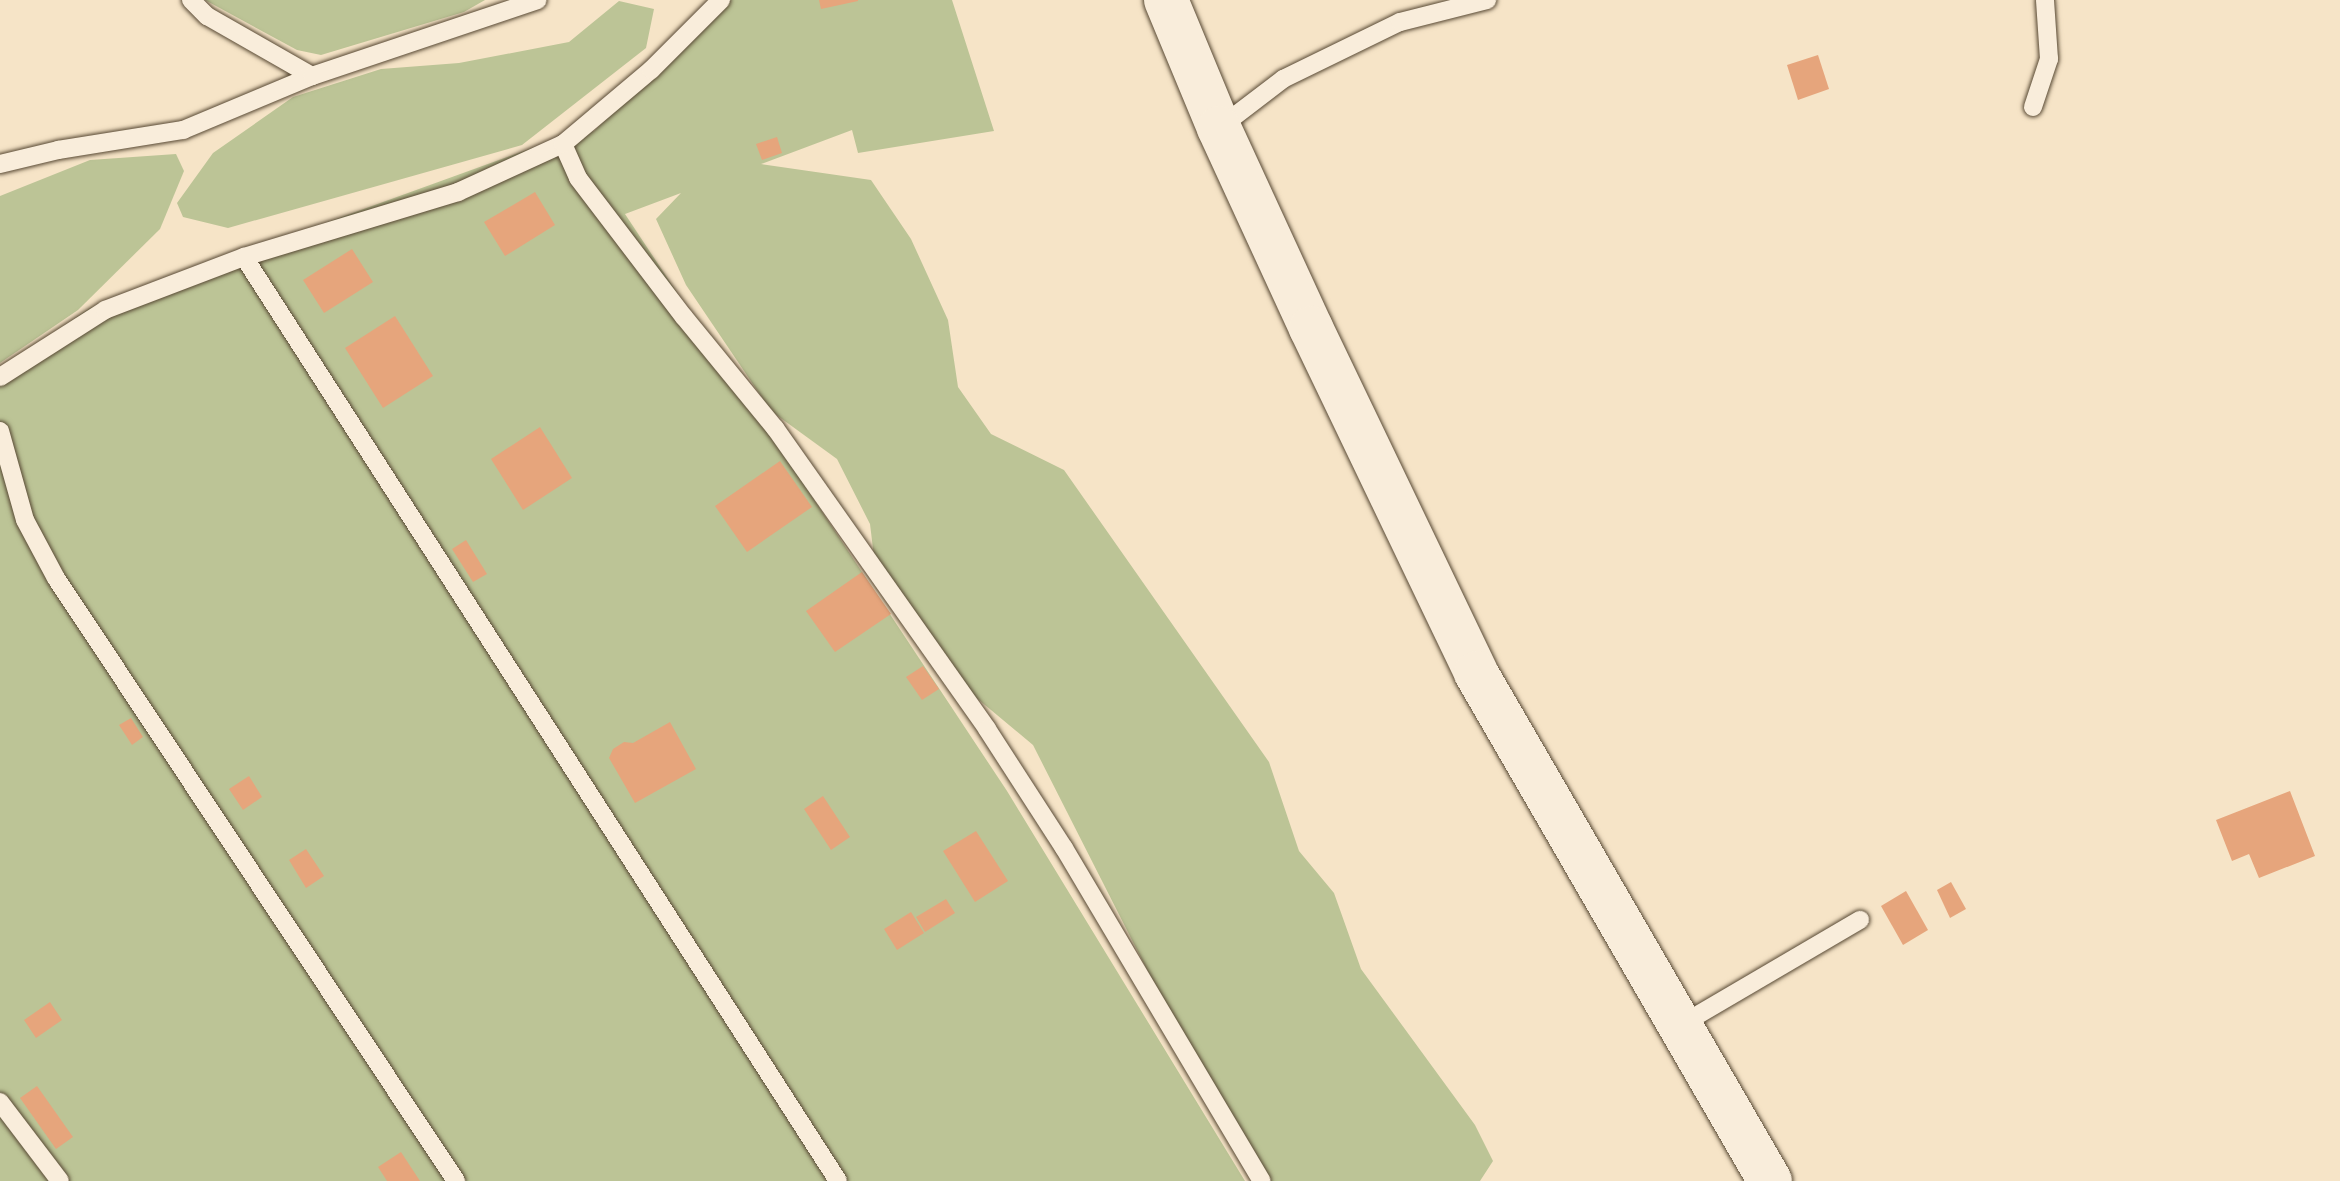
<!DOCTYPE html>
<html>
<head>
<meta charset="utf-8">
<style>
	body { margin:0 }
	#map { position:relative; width:2340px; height:1181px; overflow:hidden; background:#f6e4c7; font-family:Alegreya,serif }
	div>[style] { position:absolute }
	.green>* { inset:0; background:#bcc496 }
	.building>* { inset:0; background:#e6a57c }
	.roads { filter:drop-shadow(0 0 2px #574833) drop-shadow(0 0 2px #574833) }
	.service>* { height:18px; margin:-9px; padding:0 9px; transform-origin:9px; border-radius:9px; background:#f9eddb }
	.tertiary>* { height:44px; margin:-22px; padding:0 22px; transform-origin:22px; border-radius:22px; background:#f9eddb }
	span { translate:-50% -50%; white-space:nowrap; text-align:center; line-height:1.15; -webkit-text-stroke:6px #f9eddb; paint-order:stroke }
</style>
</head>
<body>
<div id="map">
	<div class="green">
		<i style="clip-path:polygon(205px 0,485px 0,464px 12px,321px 55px,297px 50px)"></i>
		<i style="clip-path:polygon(730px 0,952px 0,994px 131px,858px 153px,852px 130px,761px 164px,871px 180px,911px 239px,948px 320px,958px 387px,991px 434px,1064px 470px,1269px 762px,1299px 851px,1334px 893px,1361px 969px,1475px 1125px,1493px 1161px,1480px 1181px,1270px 1181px,1168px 1011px,1033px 745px,961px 685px,875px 565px,870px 524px,837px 459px,771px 411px,686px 285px,656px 219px,681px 193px,625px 214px,1007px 791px,1245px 1181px,0 1181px,0 369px,90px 308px,543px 144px,594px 131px)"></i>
		<i style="clip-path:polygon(619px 1px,654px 9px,646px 48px,522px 145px,228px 228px,183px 217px,177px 203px,213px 153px,293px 97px,381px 69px,459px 63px,569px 42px)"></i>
		<i style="clip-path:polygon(176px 154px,184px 171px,160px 229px,78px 310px,0 363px,0 196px,90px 160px)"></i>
	</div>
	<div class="building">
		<i style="clip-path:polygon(819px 0,858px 0,858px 1px,821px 9px)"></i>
		<i style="clip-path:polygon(1818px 55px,1829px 89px,1798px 100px,1787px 65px)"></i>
		<i style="clip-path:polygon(777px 137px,782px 153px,762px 160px,756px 144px)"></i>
		<i style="clip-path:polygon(535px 192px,555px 225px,505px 256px,484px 222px)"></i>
		<i style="clip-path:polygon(352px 249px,373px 282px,324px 313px,303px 280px)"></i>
		<i style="clip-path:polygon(395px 316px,433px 376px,383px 408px,345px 348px)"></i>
		<i style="clip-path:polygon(540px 427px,572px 478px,523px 510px,491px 459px)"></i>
		<i style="clip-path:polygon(780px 461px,812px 507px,747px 552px,715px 506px)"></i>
		<i style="clip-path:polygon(466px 540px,487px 574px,473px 582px,452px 549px)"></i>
		<i style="clip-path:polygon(862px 572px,891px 614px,835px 652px,806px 611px)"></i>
		<i style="clip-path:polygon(923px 666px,939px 689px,922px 700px,906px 677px)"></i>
		<i style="clip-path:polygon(131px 718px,143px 737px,132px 745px,119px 725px)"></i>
		<i style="clip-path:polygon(670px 722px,696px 769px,635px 803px,609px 758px,613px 749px,624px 742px,633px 743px)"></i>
		<i style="clip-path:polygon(249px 776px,262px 797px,243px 810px,229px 789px)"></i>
		<i style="clip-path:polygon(2290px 791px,2315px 856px,2259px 878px,2249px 854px,2232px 861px,2216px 820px)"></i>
		<i style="clip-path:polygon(823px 796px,850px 837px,831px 850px,804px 809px)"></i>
		<i style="clip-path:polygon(976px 831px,1008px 881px,975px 902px,943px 851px)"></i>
		<i style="clip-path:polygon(306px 849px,324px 876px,306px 888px,289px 860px)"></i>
		<i style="clip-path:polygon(1951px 882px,1966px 909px,1950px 918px,1937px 890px)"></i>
		<i style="clip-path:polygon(1906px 891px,1928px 930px,1903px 945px,1881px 906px)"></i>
		<i style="clip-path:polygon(946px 899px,955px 913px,925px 932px,916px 917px)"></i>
		<i style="clip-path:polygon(911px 912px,924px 933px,897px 950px,884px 929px)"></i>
		<i style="clip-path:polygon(50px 1002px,62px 1020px,36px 1038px,24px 1020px)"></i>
		<i style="clip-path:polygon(37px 1086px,73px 1137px,56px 1149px,20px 1098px)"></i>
		<i style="clip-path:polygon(401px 1152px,420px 1181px,387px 1181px,378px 1167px)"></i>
	</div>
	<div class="roads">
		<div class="service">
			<i style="left:191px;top:0;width:23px;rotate:45deg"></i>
			<i style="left:207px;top:16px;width:121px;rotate:29.7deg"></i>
			<i style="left:2033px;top:107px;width:51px;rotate:-71.6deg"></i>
			<i style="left:2049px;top:59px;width:59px;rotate:-93.9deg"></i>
			<i style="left:1219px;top:128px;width:81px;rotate:-37.4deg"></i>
			<i style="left:1283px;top:79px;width:130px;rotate:-26deg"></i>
			<i style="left:1400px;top:22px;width:90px;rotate:-14.2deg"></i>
			<i style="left:563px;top:144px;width:37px;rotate:66deg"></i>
			<i style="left:578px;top:178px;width:175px;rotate:52.7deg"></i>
			<i style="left:684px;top:317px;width:144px;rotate:50.7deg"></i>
			<i style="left:775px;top:428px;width:368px;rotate:54.8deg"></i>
			<i style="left:987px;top:729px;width:142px;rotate:57.1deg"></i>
			<i style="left:1064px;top:848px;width:387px;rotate:59.3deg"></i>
			<i style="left:0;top:164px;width:60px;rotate:-13.6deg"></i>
			<i style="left:58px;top:150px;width:127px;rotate:-9.1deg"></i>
			<i style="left:183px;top:130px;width:140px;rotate:-22.7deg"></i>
			<i style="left:312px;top:76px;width:238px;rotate:-18.6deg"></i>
			<i style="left:244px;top:257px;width:1098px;rotate:57.26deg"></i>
			<i style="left:0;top:377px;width:125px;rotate:-32.5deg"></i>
			<i style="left:105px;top:310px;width:149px;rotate:-20.9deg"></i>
			<i style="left:244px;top:257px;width:224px;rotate:-16.9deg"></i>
			<i style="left:458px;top:192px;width:115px;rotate:-24.6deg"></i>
			<i style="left:563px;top:144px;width:115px;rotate:-40.1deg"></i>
			<i style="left:651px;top:70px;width:99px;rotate:-45deg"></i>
			<i style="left:0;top:431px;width:92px;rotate:74.3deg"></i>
			<i style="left:25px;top:520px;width:66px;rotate:61.9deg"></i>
			<i style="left:56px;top:578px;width:724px;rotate:56.44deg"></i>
			<i style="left:1679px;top:1026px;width:210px;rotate:-30.4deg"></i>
			<i style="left:0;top:1102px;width:99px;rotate:52.8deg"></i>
		</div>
		<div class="tertiary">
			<i style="left:1166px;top:0;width:139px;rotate:67.5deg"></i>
			<i style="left:1219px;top:128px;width:220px;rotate:65.3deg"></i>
			<i style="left:1311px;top:328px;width:382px;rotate:64.4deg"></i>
			<i style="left:1476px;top:673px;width:587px;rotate:59.94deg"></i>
		</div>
	</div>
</div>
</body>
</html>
